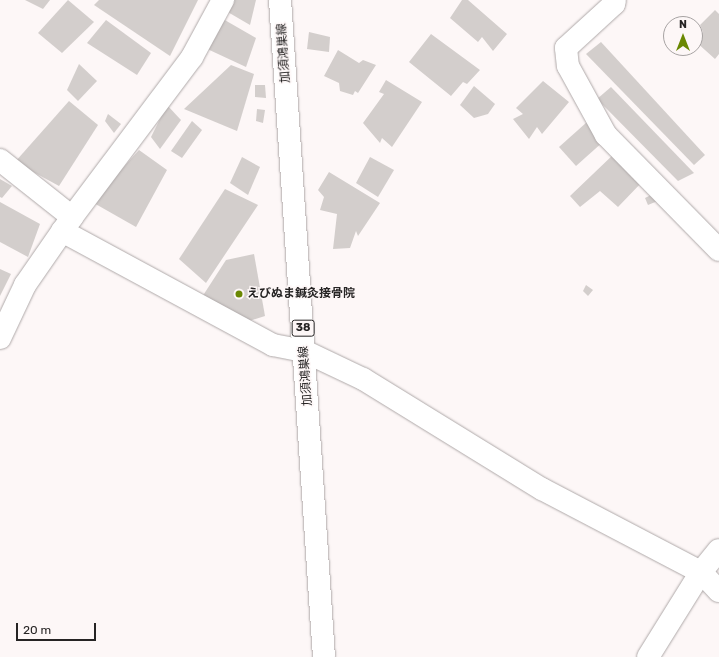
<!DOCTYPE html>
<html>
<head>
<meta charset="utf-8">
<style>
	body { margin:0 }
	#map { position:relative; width:719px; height:657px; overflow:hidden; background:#fdf7f7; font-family:Rubik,"Noto Sans JP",sans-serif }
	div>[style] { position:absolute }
	.building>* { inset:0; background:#d3cecc }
	.roads { filter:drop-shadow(0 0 1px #afa9a9) drop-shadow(0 0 1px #afa9a9) }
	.minor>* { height:22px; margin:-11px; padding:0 11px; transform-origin:11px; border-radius:11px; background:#fff }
	.major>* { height:22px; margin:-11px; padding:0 11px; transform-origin:11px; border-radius:11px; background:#fff }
	.dots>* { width:11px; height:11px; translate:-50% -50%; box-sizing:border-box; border:2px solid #fdf7f7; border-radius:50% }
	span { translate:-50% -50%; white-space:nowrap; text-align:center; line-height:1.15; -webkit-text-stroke:3px #fdf7f7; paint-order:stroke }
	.shield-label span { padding:1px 3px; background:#fdf7f7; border:1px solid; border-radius:3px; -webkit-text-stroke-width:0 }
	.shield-label { font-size:11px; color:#262424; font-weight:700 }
	.street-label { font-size:12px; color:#262424 }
	.poi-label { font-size:12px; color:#262424; font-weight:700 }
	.left { translate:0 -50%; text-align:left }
	.north { position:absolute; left:663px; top:16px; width:40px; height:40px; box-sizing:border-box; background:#fdf7f7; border:1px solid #a7a3a3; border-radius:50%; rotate:0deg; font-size:11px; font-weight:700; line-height:16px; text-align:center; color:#262424 }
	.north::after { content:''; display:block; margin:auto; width:14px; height:18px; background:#6a8802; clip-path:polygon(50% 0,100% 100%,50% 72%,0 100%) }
	.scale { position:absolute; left:16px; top:623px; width:80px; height:18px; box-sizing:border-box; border:2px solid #262424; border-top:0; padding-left:5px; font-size:12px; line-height:14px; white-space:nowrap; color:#262424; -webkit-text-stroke:3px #fdf7f7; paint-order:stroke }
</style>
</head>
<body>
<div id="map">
	<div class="building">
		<i style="clip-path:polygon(25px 0,50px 0,43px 9px)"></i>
		<i style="clip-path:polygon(68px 0,94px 22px,62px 53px,38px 33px)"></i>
		<i style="clip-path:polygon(99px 0,198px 0,170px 56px,94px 5px)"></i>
		<i style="clip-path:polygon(231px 0,256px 0,250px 25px,226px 11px)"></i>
		<i style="clip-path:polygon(462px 0,468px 0,507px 34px,493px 51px,482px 37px,478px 42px,450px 18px)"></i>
		<i style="clip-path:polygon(715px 10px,719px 14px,719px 54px,715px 59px,695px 41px,703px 32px,700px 25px)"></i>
		<i style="clip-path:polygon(223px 19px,256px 38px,246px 67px,203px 47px)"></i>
		<i style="clip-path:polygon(106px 20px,151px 53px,137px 75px,87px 43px)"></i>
		<i style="clip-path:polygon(309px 32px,330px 37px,329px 52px,307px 49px)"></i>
		<i style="clip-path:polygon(431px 34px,480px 70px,467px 84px,463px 82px,451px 96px,409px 62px)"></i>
		<i style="clip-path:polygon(601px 42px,705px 155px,694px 165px,586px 54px)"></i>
		<i style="clip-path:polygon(338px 50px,359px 63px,363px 60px,376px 65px,358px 93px,355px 91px,353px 95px,340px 91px,339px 83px,324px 76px)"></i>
		<i style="clip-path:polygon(79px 64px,97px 81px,78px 101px,67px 90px)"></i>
		<i style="clip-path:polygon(231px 65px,254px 74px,237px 131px,184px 109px)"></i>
		<i style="clip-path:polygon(386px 80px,422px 102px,392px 147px,382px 138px,380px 143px,363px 123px,384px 94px,379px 92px)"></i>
		<i style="clip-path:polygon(543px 81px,569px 102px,542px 134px,537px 127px,529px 139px,513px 119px,523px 114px,516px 108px)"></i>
		<i style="clip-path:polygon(255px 85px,265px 85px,266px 98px,255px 97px)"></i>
		<i style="clip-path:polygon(474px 86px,495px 104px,488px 114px,474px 118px,460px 105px)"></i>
		<i style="clip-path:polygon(611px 87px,694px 173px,678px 181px,597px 99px)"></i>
		<i style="clip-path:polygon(69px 101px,98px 125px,59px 186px,15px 162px)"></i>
		<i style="clip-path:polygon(167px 105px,181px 120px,160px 149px,151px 137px)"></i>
		<i style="clip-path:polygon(257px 109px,265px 110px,263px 123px,256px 121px)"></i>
		<i style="clip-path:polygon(108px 114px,121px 124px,114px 133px,105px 121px)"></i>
		<i style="clip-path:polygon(192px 121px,202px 130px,182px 158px,171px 151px)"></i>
		<i style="clip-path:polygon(587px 122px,604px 141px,576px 166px,559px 147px)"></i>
		<i style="clip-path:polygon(139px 150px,167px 170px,136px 227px,92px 202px)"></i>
		<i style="clip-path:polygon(616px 152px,644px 180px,618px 207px,600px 191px,580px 207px,570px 196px)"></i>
		<i style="clip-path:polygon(242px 157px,260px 167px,248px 195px,230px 183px)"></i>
		<i style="clip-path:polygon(370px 157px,394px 170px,378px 197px,356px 183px)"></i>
		<i style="clip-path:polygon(329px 172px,380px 203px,358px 236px,356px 231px,350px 248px,333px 249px,337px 214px,320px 210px,324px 197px,318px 190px)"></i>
		<i style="clip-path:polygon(0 179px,12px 186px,2px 198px,0 197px)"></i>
		<i style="clip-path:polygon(225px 189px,258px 205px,206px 283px,179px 259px)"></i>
		<i style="clip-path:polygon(655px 193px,660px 200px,648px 205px,645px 198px)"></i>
		<i style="clip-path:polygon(0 202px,40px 224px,28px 257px,0 242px)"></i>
		<i style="clip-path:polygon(254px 254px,265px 316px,246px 322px,202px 297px,226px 260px)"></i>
		<i style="clip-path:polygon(0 269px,11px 274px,0 296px)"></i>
		<i style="clip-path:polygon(586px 285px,593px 290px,588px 296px,583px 291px)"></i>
		<i style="clip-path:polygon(335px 292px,343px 296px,338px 299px,331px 295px)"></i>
	</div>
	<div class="roads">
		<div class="minor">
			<i style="left:615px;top:0;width:4px;rotate:104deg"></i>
			<i style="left:614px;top:4px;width:65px;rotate:137.5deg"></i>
			<i style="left:566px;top:48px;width:18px;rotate:84deg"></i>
			<i style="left:568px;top:66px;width:79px;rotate:61.2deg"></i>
			<i style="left:606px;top:135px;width:161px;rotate:45.5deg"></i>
			<i style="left:0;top:160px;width:92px;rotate:38.4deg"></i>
			<i style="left:62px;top:231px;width:240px;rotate:28.4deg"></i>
			<i style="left:273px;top:345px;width:32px;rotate:11deg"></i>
			<i style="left:304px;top:351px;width:65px;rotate:25.4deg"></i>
			<i style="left:363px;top:379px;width:210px;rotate:31.6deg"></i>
			<i style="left:542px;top:489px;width:179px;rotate:27.6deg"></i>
			<i style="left:701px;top:572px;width:26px;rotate:47deg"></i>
			<i style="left:0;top:338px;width:59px;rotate:-64.7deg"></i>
			<i style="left:25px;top:285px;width:83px;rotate:-55.3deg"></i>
			<i style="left:72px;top:217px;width:200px;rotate:-53.1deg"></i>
			<i style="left:192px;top:57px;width:65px;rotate:-61.5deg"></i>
			<i style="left:648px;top:657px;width:100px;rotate:-58.1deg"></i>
			<i style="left:701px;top:572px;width:28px;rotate:-51deg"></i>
		</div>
		<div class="major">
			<i style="left:280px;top:0;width:658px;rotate:86.17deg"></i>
		</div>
	</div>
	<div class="dots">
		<i style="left:239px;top:294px;background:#6a8802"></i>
	</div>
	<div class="shield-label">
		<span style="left:303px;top:328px">38</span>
	</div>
	<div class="street-label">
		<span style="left:284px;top:53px;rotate:-94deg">加須鴻巣線</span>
		<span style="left:306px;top:376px;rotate:-94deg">加須鴻巣線</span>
	</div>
	<div class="poi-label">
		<span class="left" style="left:247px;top:294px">えびぬま鍼灸接骨院</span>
	</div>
	<div class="north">N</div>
	<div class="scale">20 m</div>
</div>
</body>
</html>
